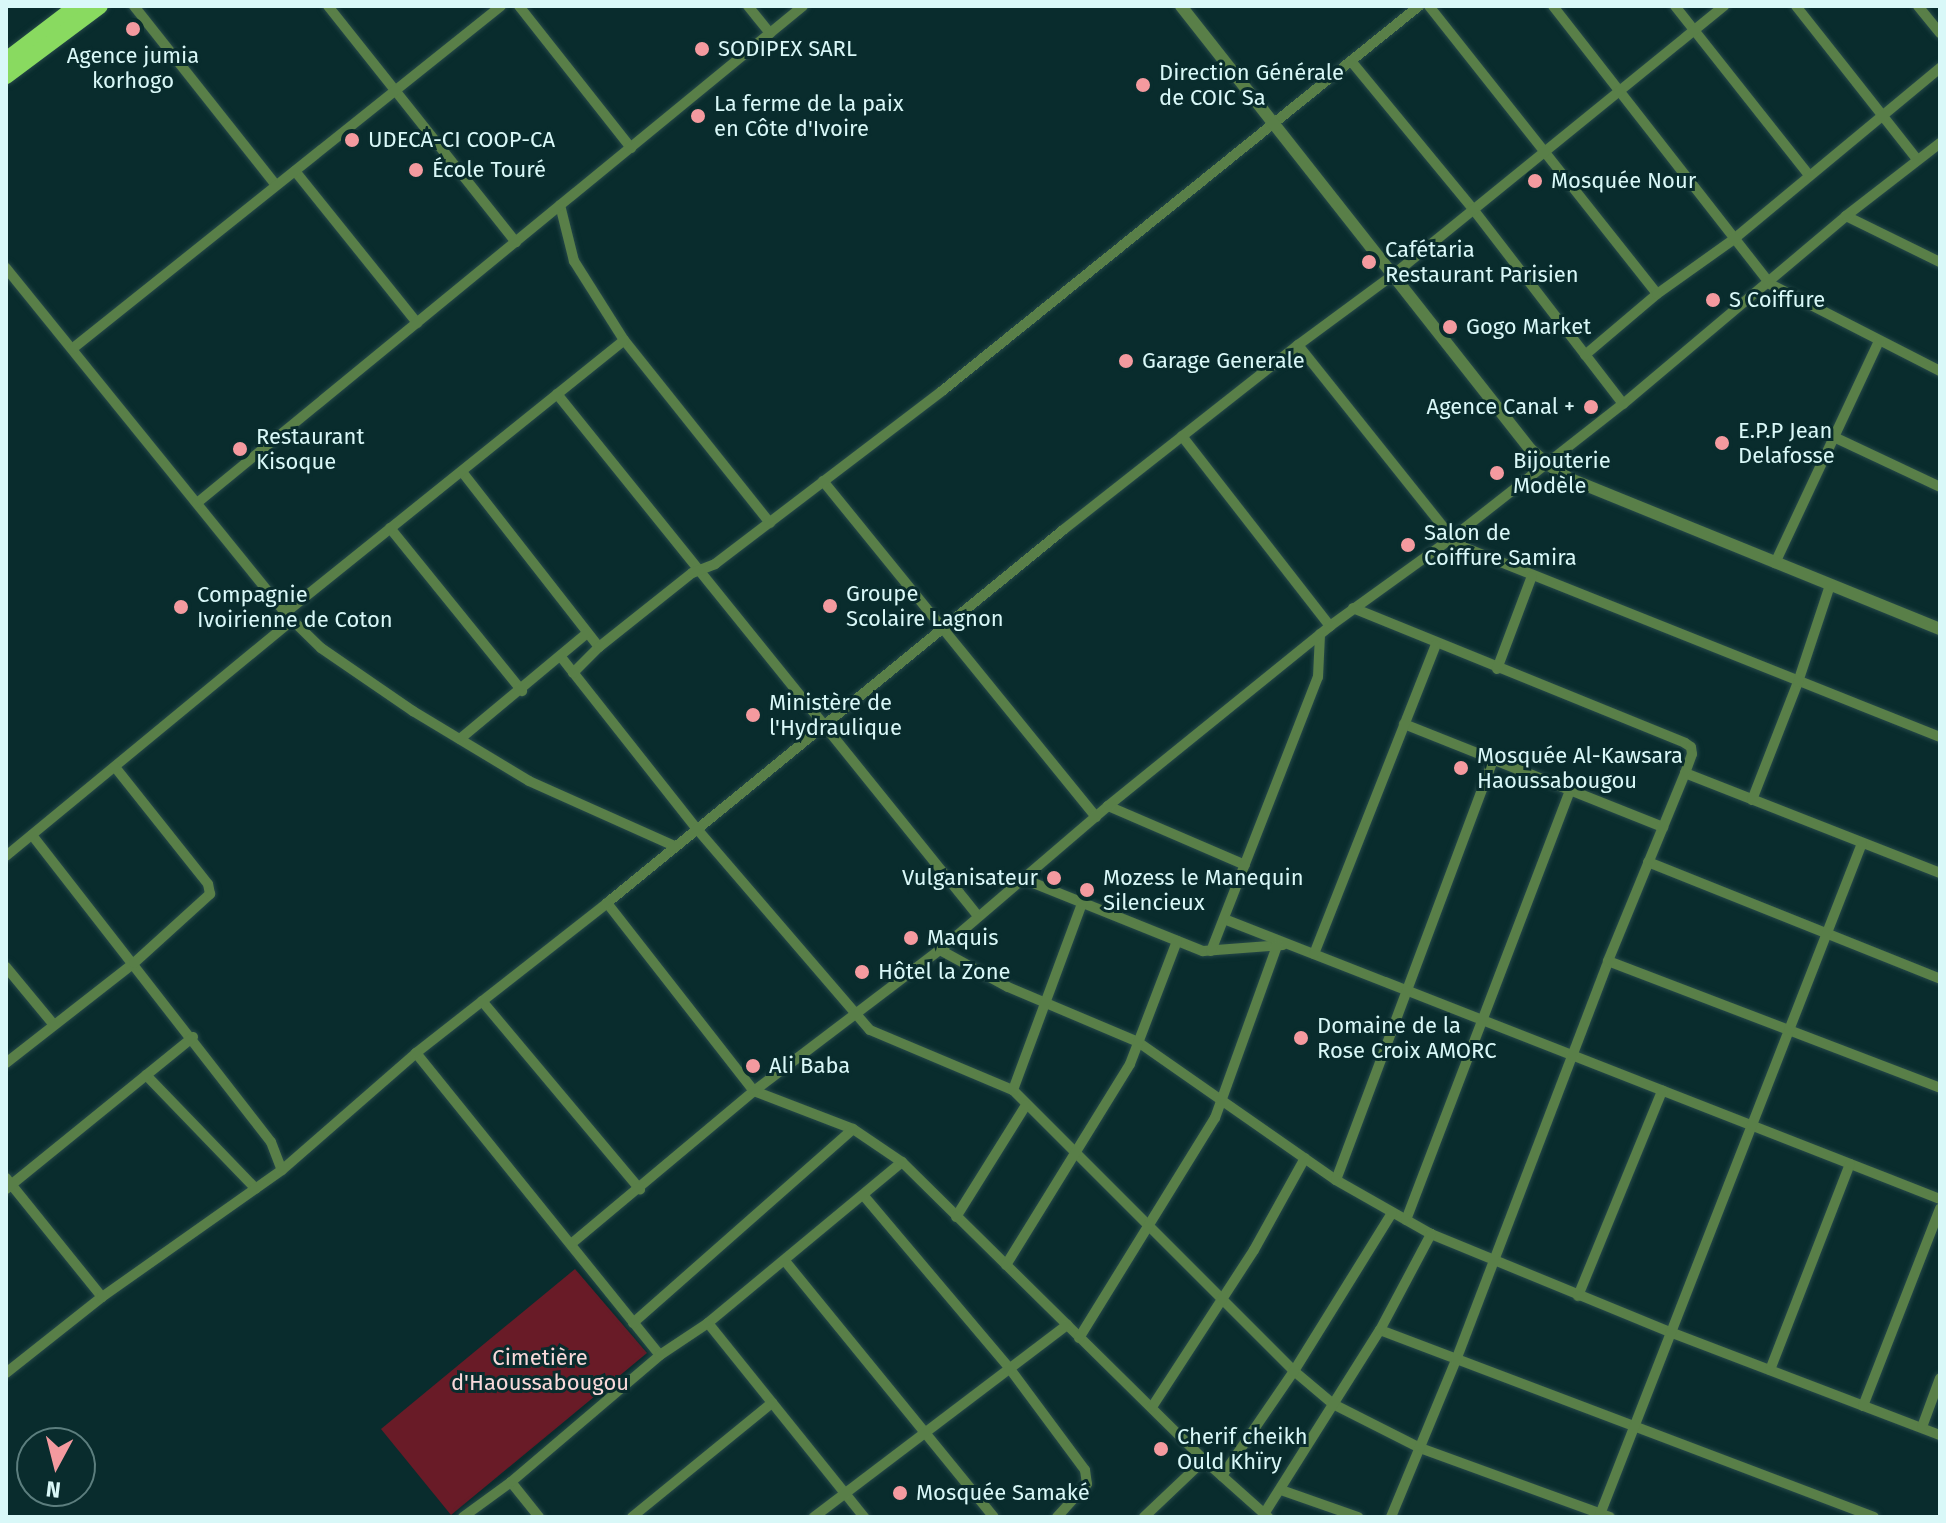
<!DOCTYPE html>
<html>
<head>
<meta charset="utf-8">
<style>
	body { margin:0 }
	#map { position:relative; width:1946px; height:1523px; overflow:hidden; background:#092c2d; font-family:"Fira Sans",sans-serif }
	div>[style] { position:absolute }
	.green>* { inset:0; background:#691b27 }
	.roads { filter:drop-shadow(0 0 2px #264949) drop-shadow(0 0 2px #264949) }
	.minor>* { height:10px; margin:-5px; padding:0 5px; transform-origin:5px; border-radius:5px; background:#597f48 }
	.tertiary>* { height:12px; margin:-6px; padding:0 6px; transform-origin:6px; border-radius:6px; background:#597f48 }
	.primary>* { height:16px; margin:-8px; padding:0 8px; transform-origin:8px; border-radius:8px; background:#89da60 }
	.dots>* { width:22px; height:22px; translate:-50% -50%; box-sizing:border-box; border:4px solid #092c2d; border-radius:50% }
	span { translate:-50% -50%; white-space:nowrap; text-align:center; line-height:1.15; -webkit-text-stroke:6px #092c2d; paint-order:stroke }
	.poi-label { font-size:22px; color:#d9f8f8 }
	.left { translate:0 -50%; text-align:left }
	.right { translate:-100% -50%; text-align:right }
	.park-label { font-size:22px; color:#f9d9da }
	.frame { position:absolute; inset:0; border:8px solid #d9f8f8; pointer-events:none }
	.north { position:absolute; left:16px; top:1427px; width:80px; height:80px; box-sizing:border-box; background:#092c2d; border:2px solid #5c7e7e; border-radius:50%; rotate:187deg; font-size:22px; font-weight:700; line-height:32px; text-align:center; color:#d9f8f8 }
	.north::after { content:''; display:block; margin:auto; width:28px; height:36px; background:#f49a9f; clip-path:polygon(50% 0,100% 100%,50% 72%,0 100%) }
</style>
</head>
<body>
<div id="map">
	<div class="green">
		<i style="clip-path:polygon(575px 1269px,647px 1353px,451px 1515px,381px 1429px)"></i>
	</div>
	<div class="roads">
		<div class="minor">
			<i style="left:134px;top:6px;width:228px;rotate:51.6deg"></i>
			<i style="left:328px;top:6px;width:302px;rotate:51.5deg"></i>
			<i style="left:519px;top:6px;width:181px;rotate:51.7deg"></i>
			<i style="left:748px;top:6px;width:35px;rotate:51deg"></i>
			<i style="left:1429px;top:6px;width:367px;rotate:51.6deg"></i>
			<i style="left:1553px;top:6px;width:353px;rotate:52deg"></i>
			<i style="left:1770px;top:284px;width:191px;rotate:27.1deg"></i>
			<i style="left:1675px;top:6px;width:216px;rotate:51.6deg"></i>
			<i style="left:1796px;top:6px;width:195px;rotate:51.7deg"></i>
			<i style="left:1918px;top:6px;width:35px;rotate:51deg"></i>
			<i style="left:1351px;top:61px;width:192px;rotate:50.5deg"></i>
			<i style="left:1473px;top:209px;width:246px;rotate:52.4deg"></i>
			<i style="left:295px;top:171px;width:195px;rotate:51.2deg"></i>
			<i style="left:560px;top:205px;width:58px;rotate:76deg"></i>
			<i style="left:574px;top:261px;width:93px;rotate:57.7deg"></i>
			<i style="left:624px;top:340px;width:234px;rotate:51.4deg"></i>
			<i style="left:1846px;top:216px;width:105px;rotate:26.1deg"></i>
			<i style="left:6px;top:268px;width:444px;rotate:51deg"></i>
			<i style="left:285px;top:613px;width:50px;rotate:44.2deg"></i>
			<i style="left:321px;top:648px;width:112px;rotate:34.4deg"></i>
			<i style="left:413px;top:711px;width:135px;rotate:31.1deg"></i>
			<i style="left:529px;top:781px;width:159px;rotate:24.1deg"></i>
			<i style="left:1298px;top:345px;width:247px;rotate:51.4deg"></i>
			<i style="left:72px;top:349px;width:549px;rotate:-38.64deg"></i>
			<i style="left:1585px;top:355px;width:94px;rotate:-40.3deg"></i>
			<i style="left:1657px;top:294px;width:95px;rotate:-35.5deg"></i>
			<i style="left:1734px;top:239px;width:268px;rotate:-39.7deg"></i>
			<i style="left:557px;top:394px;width:671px;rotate:51.11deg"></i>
			<i style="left:1182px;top:436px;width:241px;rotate:52.1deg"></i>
			<i style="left:1836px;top:438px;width:115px;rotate:25.2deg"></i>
			<i style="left:463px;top:473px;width:221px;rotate:52deg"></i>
			<i style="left:823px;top:481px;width:433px;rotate:50.9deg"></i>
			<i style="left:197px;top:503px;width:784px;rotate:-39.36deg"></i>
			<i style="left:390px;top:528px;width:210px;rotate:51deg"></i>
			<i style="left:1448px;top:541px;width:530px;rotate:21.72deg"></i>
			<i style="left:1775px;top:563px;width:245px;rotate:-64.9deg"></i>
			<i style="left:1353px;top:608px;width:358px;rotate:22.1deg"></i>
			<i style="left:1685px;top:743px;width:7px;rotate:34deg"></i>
			<i style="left:1691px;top:747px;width:7px;rotate:82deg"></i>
			<i style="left:1692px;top:754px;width:20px;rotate:110deg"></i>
			<i style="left:1685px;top:773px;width:274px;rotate:21.4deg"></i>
			<i style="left:285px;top:613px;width:435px;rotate:-38.8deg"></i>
			<i style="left:561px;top:657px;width:219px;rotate:51.7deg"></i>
			<i style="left:697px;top:829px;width:265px;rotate:49.3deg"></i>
			<i style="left:870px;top:1030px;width:155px;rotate:22.8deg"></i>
			<i style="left:1013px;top:1090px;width:397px;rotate:45deg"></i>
			<i style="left:1294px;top:1371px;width:51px;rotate:40.2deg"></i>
			<i style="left:1333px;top:1404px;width:97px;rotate:26.8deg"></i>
			<i style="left:1420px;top:1448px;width:202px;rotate:20deg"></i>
			<i style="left:1497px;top:669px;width:99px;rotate:-69.4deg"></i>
			<i style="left:573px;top:673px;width:37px;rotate:-45deg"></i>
			<i style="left:599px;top:647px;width:119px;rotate:-38.5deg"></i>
			<i style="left:692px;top:573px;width:25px;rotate:-21deg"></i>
			<i style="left:715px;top:564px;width:285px;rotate:-37.3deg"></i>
			<i style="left:942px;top:391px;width:613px;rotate:-38.91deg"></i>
			<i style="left:1404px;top:724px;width:279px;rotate:21.7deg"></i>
			<i style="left:460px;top:739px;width:165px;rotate:-39.8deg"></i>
			<i style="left:1752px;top:800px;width:127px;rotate:-68.7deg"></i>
			<i style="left:1798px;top:682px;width:102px;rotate:-71.7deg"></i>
			<i style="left:1108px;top:806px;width:149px;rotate:23.3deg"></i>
			<i style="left:32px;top:835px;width:389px;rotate:52.1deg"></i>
			<i style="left:271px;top:1142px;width:30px;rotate:69deg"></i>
			<i style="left:6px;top:856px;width:369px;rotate:-39.5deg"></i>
			<i style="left:1648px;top:862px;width:315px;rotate:21.8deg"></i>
			<i style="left:1026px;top:880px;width:191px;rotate:21.9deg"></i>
			<i style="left:1203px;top:951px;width:80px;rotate:-4.3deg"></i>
			<i style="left:607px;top:903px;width:239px;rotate:52deg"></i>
			<i style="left:754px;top:1091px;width:106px;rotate:21deg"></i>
			<i style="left:853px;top:1129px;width:59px;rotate:34deg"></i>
			<i style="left:902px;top:1162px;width:424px;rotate:44.6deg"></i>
			<i style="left:1204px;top:1460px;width:86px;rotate:41.7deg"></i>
			<i style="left:1224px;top:919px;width:769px;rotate:21.36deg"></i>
			<i style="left:940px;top:950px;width:77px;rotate:28.6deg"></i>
			<i style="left:1008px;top:987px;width:141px;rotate:22.9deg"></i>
			<i style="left:1138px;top:1042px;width:241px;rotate:34.9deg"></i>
			<i style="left:1336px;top:1180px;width:109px;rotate:29.6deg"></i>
			<i style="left:1431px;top:1234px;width:258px;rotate:22.3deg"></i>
			<i style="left:1670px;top:1332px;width:289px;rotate:20.9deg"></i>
			<i style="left:1211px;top:951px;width:294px;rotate:-68.7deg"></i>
			<i style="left:1318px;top:677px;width:43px;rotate:-87.3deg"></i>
			<i style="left:1314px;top:954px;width:332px;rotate:-68.5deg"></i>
			<i style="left:1608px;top:961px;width:203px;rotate:-67.7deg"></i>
			<i style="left:6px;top:967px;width:75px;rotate:50.4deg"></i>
			<i style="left:482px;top:1001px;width:246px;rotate:50deg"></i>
			<i style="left:416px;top:1053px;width:388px;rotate:51.1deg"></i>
			<i style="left:6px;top:1063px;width:162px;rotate:-38deg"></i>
			<i style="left:134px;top:963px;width:103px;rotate:-42.2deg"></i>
			<i style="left:210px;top:894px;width:10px;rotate:-101deg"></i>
			<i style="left:208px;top:884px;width:149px;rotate:-128.5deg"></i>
			<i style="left:146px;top:1075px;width:158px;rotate:46deg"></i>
			<i style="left:1013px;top:1090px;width:199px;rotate:-69.7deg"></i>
			<i style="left:6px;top:1178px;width:153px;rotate:51.1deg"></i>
			<i style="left:1336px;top:1180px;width:449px;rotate:-69.5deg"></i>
			<i style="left:6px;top:1189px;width:241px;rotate:-39.1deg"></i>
			<i style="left:864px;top:1196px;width:226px;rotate:49.8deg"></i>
			<i style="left:1010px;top:1369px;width:126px;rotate:53.4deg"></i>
			<i style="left:1085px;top:1470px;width:14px;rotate:82deg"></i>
			<i style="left:1087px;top:1484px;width:45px;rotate:132.3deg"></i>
			<i style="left:956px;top:1217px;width:132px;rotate:-58deg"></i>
			<i style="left:1406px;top:1220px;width:460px;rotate:-69.1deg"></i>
			<i style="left:571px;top:1244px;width:239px;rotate:-39.9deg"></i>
			<i style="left:754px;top:1091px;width:233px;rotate:-37.2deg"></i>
			<i style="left:940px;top:950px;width:221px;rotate:-40.6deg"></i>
			<i style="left:1108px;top:806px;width:286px;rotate:-39deg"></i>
			<i style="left:1330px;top:626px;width:145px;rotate:-35.8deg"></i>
			<i style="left:1448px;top:541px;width:222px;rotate:-38.1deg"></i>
			<i style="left:1623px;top:404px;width:292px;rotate:-40.1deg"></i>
			<i style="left:1846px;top:216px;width:119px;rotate:-37.8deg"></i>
			<i style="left:785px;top:1261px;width:330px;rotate:50.8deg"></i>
			<i style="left:1006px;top:1265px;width:236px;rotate:-58.3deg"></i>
			<i style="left:1130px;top:1064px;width:132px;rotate:-69.1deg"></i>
			<i style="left:1578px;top:1296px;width:222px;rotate:-67.7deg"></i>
			<i style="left:633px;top:1323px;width:293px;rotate:-41.4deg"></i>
			<i style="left:708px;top:1323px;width:249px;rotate:51.2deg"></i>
			<i style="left:1380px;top:1330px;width:528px;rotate:20.73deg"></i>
			<i style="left:1079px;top:1338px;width:259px;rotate:-58.3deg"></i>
			<i style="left:1215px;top:1118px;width:183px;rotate:-70.2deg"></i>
			<i style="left:1770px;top:1370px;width:221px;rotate:-68.8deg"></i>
			<i style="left:6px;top:1373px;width:122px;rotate:-38.4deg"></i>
			<i style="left:102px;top:1297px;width:220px;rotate:-35.2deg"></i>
			<i style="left:282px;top:1170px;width:178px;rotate:-41.1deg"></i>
			<i style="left:416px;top:1053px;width:243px;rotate:-38.1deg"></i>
			<i style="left:607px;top:903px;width:589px;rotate:-39.28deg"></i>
			<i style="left:1063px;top:530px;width:299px;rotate:-38.2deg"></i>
			<i style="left:1298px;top:345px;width:118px;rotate:-36.4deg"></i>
			<i style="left:1393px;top:275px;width:427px;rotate:-39.1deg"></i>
			<i style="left:1863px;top:1406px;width:212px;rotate:-68.7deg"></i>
			<i style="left:1152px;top:1407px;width:187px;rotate:-57deg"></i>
			<i style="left:1254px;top:1250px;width:105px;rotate:-61deg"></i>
			<i style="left:1922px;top:1427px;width:52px;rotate:-69.8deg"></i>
			<i style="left:1222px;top:1476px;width:127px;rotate:-55.6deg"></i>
			<i style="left:1294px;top:1371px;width:186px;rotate:-58.2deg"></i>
			<i style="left:511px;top:1482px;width:45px;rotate:51.3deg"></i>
			<i style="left:1281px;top:1490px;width:82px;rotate:19.3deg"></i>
			<i style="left:1264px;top:1514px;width:218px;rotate:-57.8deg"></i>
			<i style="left:1380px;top:1330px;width:109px;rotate:-62deg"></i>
			<i style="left:463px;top:1517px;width:59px;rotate:-36.1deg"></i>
			<i style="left:511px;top:1482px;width:196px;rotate:-40.4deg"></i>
			<i style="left:660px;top:1355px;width:58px;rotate:-33.7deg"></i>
			<i style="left:708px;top:1323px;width:252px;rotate:-39.7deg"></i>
			<i style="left:632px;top:1517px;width:181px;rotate:-39.2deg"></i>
			<i style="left:814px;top:1517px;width:318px;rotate:-37.2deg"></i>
			<i style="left:1144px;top:1517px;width:83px;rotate:-43.5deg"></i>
			<i style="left:1391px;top:1517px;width:170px;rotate:-67.5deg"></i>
			<i style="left:1456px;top:1360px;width:427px;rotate:-69.1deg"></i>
			<i style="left:1608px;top:961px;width:355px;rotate:20.9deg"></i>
			<i style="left:1599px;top:1517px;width:723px;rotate:-68.68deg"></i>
		</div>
		<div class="tertiary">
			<i style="left:1181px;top:6px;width:564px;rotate:51.77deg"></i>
			<i style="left:1530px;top:449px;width:21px;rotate:41deg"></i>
			<i style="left:1546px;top:463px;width:27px;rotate:34deg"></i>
			<i style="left:1568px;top:478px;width:401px;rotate:22.1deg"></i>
		</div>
		<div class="primary">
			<i style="left:6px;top:60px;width:89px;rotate:-37.3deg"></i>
			<i style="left:6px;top:76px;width:117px;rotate:-36.7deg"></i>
		</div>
	</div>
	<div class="dots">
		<i style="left:133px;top:29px;background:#f49a9f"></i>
		<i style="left:702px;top:49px;background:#f49a9f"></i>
		<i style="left:1143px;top:85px;background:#f49a9f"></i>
		<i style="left:698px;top:116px;background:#f49a9f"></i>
		<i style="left:352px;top:140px;background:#f49a9f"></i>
		<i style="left:416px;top:170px;background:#f49a9f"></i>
		<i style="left:1535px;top:181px;background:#f49a9f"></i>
		<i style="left:1369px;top:262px;background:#f49a9f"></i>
		<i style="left:1713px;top:300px;background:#f49a9f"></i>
		<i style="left:1450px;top:327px;background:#f49a9f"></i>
		<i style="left:1126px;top:361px;background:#f49a9f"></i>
		<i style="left:1591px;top:407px;background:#f49a9f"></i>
		<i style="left:1722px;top:443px;background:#f49a9f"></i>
		<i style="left:240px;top:449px;background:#f49a9f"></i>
		<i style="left:1497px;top:473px;background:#f49a9f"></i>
		<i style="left:1408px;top:545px;background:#f49a9f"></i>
		<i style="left:830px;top:606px;background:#f49a9f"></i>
		<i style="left:181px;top:607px;background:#f49a9f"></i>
		<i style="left:753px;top:715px;background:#f49a9f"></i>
		<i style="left:1461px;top:768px;background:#f49a9f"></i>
		<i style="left:1054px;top:878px;background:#f49a9f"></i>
		<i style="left:1087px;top:890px;background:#f49a9f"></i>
		<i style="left:911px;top:938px;background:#f49a9f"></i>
		<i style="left:862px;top:972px;background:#f49a9f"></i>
		<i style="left:1301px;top:1038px;background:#f49a9f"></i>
		<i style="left:753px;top:1066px;background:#f49a9f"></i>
		<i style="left:1161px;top:1449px;background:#f49a9f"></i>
		<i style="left:900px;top:1493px;background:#f49a9f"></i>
	</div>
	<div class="poi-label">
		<span class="left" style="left:718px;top:49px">SODIPEX SARL</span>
		<span style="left:133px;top:68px">Agence jumia<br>korhogo</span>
		<span class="left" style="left:1159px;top:85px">Direction Générale<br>de COIC Sa</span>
		<span class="left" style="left:714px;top:116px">La ferme de la paix<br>en Côte d'Ivoire</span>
		<span class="left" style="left:368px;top:140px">UDECA-CI COOP-CA</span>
		<span class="left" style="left:432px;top:170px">École Touré</span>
		<span class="left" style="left:1551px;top:181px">Mosquée Nour</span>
		<span class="left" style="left:1385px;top:262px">Cafétaria<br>Restaurant Parisien</span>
		<span class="left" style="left:1729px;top:300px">S Coiffure</span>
		<span class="left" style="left:1466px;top:327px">Gogo Market</span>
		<span class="left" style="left:1142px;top:361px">Garage Generale</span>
		<span class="right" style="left:1575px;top:407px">Agence Canal +</span>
		<span class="left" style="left:1738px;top:443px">E.P.P Jean<br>Delafosse</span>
		<span class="left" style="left:256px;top:449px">Restaurant<br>Kisoque</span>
		<span class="left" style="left:1513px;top:473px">Bijouterie<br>Modèle</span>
		<span class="left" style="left:1424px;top:545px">Salon de<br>Coiffure Samira</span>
		<span class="left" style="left:846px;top:606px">Groupe<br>Scolaire Lagnon</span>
		<span class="left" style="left:197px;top:607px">Compagnie<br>Ivoirienne de Coton</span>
		<span class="left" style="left:769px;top:715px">Ministère de<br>l'Hydraulique</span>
		<span class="left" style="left:1477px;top:768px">Mosquée Al-Kawsara<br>Haoussabougou</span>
		<span class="left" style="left:1103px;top:890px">Mozess le Manequin<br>Silencieux</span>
		<span class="right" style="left:1038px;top:878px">Vulganisateur</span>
		<span class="left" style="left:927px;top:938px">Maquis</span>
		<span class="left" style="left:878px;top:972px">Hôtel la Zone</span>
		<span class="left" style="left:1317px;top:1038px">Domaine de la<br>Rose Croix AMORC</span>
		<span class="left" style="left:769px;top:1066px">Ali Baba</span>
		<span class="left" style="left:1177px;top:1449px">Cherif cheikh<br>Ould Khïry</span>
		<span class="left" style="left:916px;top:1493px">Mosquée Samaké</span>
	</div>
	<div class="park-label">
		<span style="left:540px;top:1370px">Cimetière<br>d'Haoussabougou</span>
	</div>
	<div class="frame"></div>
	<div class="north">N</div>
</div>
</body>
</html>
